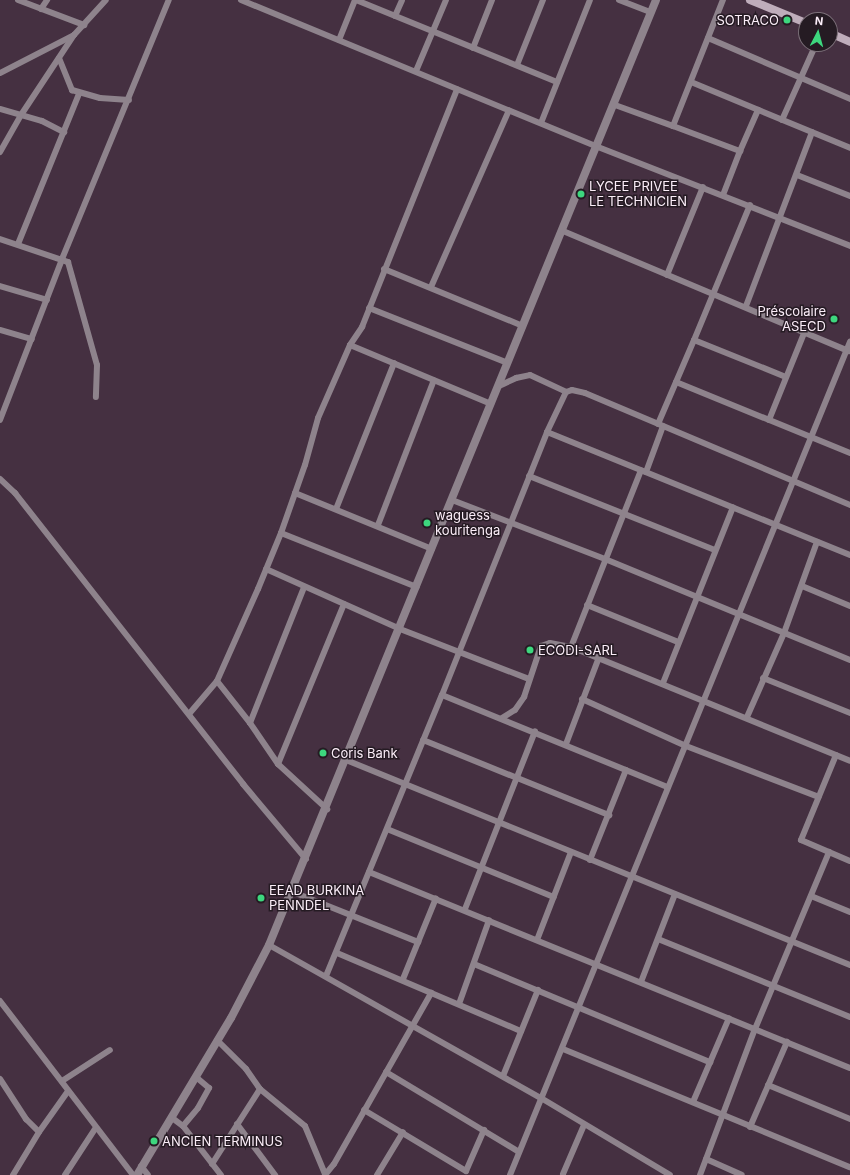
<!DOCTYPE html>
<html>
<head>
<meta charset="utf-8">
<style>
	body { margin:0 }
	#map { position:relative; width:850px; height:1175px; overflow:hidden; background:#453041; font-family:Inter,sans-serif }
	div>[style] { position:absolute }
	.minor>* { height:6px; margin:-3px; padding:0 3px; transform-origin:3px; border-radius:3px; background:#8e838c }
	.tertiary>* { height:8px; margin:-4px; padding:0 4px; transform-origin:4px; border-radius:4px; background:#8e838c }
	.secondary>* { height:8px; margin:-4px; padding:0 4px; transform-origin:4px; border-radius:4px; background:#bfadbb }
	.dots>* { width:11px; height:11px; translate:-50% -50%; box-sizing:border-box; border:2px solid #251b23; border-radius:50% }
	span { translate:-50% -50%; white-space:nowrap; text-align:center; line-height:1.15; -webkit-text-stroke:3px #251b23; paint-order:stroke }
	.poi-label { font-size:13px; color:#fbedf8 }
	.right { translate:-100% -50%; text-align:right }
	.left { translate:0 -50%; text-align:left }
	.north { position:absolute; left:798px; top:12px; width:40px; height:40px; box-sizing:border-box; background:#251b23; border:1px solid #7b6f78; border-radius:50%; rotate:6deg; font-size:11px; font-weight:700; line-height:16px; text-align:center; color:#fbedf8 }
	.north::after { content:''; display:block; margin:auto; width:14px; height:18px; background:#3dd77e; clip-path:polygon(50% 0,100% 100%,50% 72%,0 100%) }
</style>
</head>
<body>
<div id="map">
	<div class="minor">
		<i style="left:18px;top:0;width:71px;rotate:20.7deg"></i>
		<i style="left:241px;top:0;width:386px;rotate:22.4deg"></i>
		<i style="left:598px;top:147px;width:271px;rotate:21.4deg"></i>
		<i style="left:356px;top:0;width:217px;rotate:22.2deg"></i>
		<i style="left:619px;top:0;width:34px;rotate:21deg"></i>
		<i style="left:41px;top:9px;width:11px;rotate:-56deg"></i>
		<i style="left:395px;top:16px;width:17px;rotate:-66deg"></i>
		<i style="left:708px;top:38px;width:155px;rotate:23.2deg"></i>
		<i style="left:339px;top:40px;width:43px;rotate:-68.2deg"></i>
		<i style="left:473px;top:48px;width:52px;rotate:-68.4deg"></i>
		<i style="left:59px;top:58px;width:35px;rotate:68deg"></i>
		<i style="left:72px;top:90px;width:29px;rotate:16deg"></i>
		<i style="left:100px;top:98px;width:29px;rotate:4deg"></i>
		<i style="left:517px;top:65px;width:70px;rotate:-68.2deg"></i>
		<i style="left:416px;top:71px;width:77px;rotate:-67.1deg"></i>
		<i style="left:0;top:73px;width:83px;rotate:-27.2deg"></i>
		<i style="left:691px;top:82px;width:172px;rotate:22.5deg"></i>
		<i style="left:615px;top:105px;width:62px;rotate:19.9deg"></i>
		<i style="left:673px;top:126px;width:136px;rotate:-68.4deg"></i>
		<i style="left:0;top:109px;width:44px;rotate:15.9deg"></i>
		<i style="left:42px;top:121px;width:25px;rotate:27deg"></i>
		<i style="left:782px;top:120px;width:83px;rotate:-65.9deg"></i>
		<i style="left:541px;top:123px;width:132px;rotate:-68.3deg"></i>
		<i style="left:673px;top:126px;width:72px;rotate:20.5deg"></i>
		<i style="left:740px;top:151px;width:45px;rotate:-66.3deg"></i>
		<i style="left:0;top:152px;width:43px;rotate:-60.4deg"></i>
		<i style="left:21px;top:115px;width:96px;rotate:-56.5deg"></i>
		<i style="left:74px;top:35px;width:47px;rotate:-47.6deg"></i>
		<i style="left:797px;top:175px;width:57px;rotate:21.6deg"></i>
		<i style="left:723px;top:195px;width:47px;rotate:-68.9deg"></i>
		<i style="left:750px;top:205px;width:146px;rotate:112.5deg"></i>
		<i style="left:694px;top:340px;width:99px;rotate:21.9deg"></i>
		<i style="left:563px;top:231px;width:310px;rotate:22.8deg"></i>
		<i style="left:0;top:239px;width:72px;rotate:18.7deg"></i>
		<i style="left:68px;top:262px;width:107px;rotate:74.3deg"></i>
		<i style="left:97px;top:365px;width:32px;rotate:92deg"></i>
		<i style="left:18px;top:244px;width:162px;rotate:-67.9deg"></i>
		<i style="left:384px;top:269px;width:150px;rotate:22.3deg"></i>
		<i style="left:667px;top:275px;width:95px;rotate:-67.8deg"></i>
		<i style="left:0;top:286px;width:49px;rotate:16.6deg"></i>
		<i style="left:431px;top:287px;width:193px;rotate:-66.2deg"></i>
		<i style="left:746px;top:306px;width:186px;rotate:-69.2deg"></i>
		<i style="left:369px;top:308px;width:149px;rotate:21.6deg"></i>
		<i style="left:0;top:330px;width:33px;rotate:16deg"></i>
		<i style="left:350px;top:345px;width:153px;rotate:22.7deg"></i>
		<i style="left:676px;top:382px;width:188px;rotate:22.2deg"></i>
		<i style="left:499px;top:386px;width:19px;rotate:-25deg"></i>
		<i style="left:516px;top:378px;width:14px;rotate:-12deg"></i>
		<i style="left:530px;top:375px;width:40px;rotate:25deg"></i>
		<i style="left:0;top:420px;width:173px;rotate:-68.9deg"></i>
		<i style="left:62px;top:259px;width:280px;rotate:-67.6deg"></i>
		<i style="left:769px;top:420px;width:96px;rotate:-68deg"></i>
		<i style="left:658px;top:424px;width:91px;rotate:-66.8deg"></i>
		<i style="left:547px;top:432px;width:327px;rotate:22.1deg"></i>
		<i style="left:646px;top:472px;width:49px;rotate:-69.7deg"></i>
		<i style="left:529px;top:476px;width:200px;rotate:21.7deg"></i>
		<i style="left:0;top:479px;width:21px;rotate:43deg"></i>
		<i style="left:15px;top:493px;width:370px;rotate:51.9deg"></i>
		<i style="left:243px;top:784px;width:98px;rotate:50deg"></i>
		<i style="left:295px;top:493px;width:148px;rotate:22.2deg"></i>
		<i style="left:452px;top:500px;width:164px;rotate:21.1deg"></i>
		<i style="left:605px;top:559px;width:265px;rotate:22.4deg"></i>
		<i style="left:336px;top:509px;width:157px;rotate:-68.3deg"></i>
		<i style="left:378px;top:525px;width:155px;rotate:-68.9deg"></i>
		<i style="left:281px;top:533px;width:146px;rotate:21.7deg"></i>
		<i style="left:266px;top:569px;width:147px;rotate:24.1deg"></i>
		<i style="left:400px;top:629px;width:138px;rotate:21.2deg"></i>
		<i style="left:802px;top:586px;width:52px;rotate:22.6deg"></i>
		<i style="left:587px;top:605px;width:98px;rotate:22.1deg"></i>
		<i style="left:571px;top:647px;width:301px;rotate:22.2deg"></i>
		<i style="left:763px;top:678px;width:94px;rotate:21.9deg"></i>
		<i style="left:217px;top:681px;width:53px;rotate:51.8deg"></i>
		<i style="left:250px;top:723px;width:50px;rotate:55.7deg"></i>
		<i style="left:278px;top:764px;width:67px;rotate:42.6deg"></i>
		<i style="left:663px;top:683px;width:189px;rotate:-68.3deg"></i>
		<i style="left:442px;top:695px;width:244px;rotate:22.2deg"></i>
		<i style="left:582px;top:699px;width:114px;rotate:24.3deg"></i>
		<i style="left:686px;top:746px;width:142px;rotate:21deg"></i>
		<i style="left:189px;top:714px;width:43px;rotate:-49.7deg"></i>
		<i style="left:217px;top:681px;width:101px;rotate:-66deg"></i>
		<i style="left:258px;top:589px;width:61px;rotate:-67.7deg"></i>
		<i style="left:281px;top:533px;width:72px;rotate:-70.6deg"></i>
		<i style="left:305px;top:465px;width:49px;rotate:-74.5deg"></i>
		<i style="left:318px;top:418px;width:80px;rotate:-66.3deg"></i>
		<i style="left:350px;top:345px;width:22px;rotate:-56deg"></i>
		<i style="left:362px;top:327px;width:256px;rotate:-68.2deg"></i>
		<i style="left:747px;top:717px;width:92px;rotate:-66.2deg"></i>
		<i style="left:784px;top:633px;width:97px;rotate:-70.1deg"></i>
		<i style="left:502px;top:718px;width:15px;rotate:-32deg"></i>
		<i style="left:515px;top:710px;width:16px;rotate:-55deg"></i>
		<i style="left:524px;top:697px;width:54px;rotate:-71.6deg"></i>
		<i style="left:541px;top:646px;width:9px;rotate:-18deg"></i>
		<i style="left:550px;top:643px;width:21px;rotate:11deg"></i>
		<i style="left:571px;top:647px;width:190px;rotate:-68.4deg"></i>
		<i style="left:250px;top:723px;width:146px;rotate:-68.3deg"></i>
		<i style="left:423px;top:740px;width:201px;rotate:22deg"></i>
		<i style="left:566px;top:744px;width:93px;rotate:-69.2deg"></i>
		<i style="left:836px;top:755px;width:92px;rotate:112.4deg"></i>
		<i style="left:801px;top:840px;width:53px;rotate:23.2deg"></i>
		<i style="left:346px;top:760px;width:544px;rotate:22.13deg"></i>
		<i style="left:278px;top:764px;width:173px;rotate:-67.6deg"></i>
		<i style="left:387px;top:829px;width:180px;rotate:22.2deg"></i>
		<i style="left:590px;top:860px;width:97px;rotate:-68.2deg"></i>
		<i style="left:369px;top:872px;width:519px;rotate:22.17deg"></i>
		<i style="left:293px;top:892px;width:135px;rotate:21.8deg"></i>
		<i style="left:811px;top:896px;width:42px;rotate:22.3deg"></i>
		<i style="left:465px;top:909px;width:191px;rotate:-68.5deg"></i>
		<i style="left:658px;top:939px;width:207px;rotate:22.1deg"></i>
		<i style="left:537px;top:940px;width:94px;rotate:-68.9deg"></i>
		<i style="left:269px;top:945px;width:312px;rotate:29.4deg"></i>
		<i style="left:541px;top:1098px;width:150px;rotate:30.8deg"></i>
		<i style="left:337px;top:953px;width:200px;rotate:23deg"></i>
		<i style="left:474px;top:964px;width:256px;rotate:22.6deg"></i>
		<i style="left:326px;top:976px;width:304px;rotate:-67.6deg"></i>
		<i style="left:442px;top:695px;width:283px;rotate:-68.2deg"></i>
		<i style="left:547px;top:432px;width:44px;rotate:-64.6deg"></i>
		<i style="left:566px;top:392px;width:6px;rotate:-18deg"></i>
		<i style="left:572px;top:390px;width:13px;rotate:13deg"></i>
		<i style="left:585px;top:393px;width:288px;rotate:22.9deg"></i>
		<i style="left:403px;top:979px;width:87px;rotate:-67.8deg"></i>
		<i style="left:641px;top:982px;width:94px;rotate:-68.9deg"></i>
		<i style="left:0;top:1001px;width:219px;rotate:52.6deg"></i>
		<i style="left:459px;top:1004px;width:89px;rotate:-70.3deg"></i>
		<i style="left:217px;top:1040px;width:41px;rotate:45deg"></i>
		<i style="left:246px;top:1069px;width:24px;rotate:55deg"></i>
		<i style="left:260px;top:1089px;width:58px;rotate:39.4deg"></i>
		<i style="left:305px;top:1126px;width:52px;rotate:67.4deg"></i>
		<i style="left:563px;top:1049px;width:310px;rotate:22.4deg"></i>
		<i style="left:386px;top:1072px;width:155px;rotate:31deg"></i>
		<i style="left:503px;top:1076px;width:93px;rotate:-67.9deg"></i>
		<i style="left:0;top:1079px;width:48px;rotate:57deg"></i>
		<i style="left:26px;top:1119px;width:18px;rotate:45deg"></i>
		<i style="left:62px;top:1081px;width:57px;rotate:-32.9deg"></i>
		<i style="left:768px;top:1085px;width:89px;rotate:22.5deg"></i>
		<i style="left:693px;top:1102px;width:91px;rotate:-66.8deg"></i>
		<i style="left:364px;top:1110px;width:119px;rotate:30.9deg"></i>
		<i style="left:466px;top:1171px;width:45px;rotate:-66.3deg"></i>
		<i style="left:171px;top:1117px;width:15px;rotate:37deg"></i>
		<i style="left:183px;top:1126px;width:62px;rotate:52.2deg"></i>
		<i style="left:237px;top:1124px;width:64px;rotate:53.3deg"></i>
		<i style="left:183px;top:1126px;width:23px;rotate:-50deg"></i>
		<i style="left:198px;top:1108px;width:23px;rotate:-61deg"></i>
		<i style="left:209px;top:1088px;width:17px;rotate:-140deg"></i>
		<i style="left:750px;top:1127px;width:93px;rotate:-66.5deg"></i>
		<i style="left:706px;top:1159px;width:39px;rotate:24deg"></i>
		<i style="left:212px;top:1164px;width:89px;rotate:-57.4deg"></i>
		<i style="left:141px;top:1166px;width:11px;rotate:52deg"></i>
		<i style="left:563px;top:1174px;width:53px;rotate:-66.8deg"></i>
		<i style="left:13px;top:1175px;width:50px;rotate:-58.8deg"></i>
		<i style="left:39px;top:1132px;width:50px;rotate:-54.7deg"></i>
		<i style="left:65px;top:1175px;width:55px;rotate:-56.9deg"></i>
		<i style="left:325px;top:1175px;width:14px;rotate:-51deg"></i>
		<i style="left:334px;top:1164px;width:197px;rotate:-60.4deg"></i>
		<i style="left:377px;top:1175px;width:50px;rotate:-58.8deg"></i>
		<i style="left:510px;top:1175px;width:900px;rotate:-67.8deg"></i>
		<i style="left:700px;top:1175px;width:156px;rotate:-69.4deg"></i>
		<i style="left:755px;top:1029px;width:192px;rotate:-67.3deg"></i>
	</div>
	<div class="tertiary">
		<i style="left:137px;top:1175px;width:183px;rotate:-59.1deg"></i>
		<i style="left:231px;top:1018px;width:82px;rotate:-62.5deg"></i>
		<i style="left:269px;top:945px;width:1021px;rotate:-67.73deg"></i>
	</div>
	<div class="secondary">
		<i style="left:750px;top:0;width:61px;rotate:22.3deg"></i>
		<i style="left:830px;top:33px;width:22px;rotate:24deg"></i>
	</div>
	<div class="dots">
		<i style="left:787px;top:20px;background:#3dd77e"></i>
		<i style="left:581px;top:194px;background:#3dd77e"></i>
		<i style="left:834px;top:319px;background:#3dd77e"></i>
		<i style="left:427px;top:523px;background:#3dd77e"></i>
		<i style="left:530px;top:650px;background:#3dd77e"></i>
		<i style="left:323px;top:753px;background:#3dd77e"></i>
		<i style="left:261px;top:898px;background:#3dd77e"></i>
		<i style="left:154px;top:1141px;background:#3dd77e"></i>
	</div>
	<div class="poi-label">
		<span class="right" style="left:779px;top:20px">SOTRACO</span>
		<span class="left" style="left:589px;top:194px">LYCEE PRIVEE<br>LE TECHNICIEN</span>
		<span class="right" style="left:826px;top:319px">Préscolaire<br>ASECD</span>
		<span class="left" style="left:435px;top:523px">waguess<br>kouritenga</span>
		<span class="left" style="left:538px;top:650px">ECODI-SARL</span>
		<span class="left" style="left:331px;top:753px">Coris Bank</span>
		<span class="left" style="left:269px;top:898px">EEAD BURKINA<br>PENNDEL</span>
		<span class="left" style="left:162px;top:1141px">ANCIEN TERMINUS</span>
	</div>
	<div class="north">N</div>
</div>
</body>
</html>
